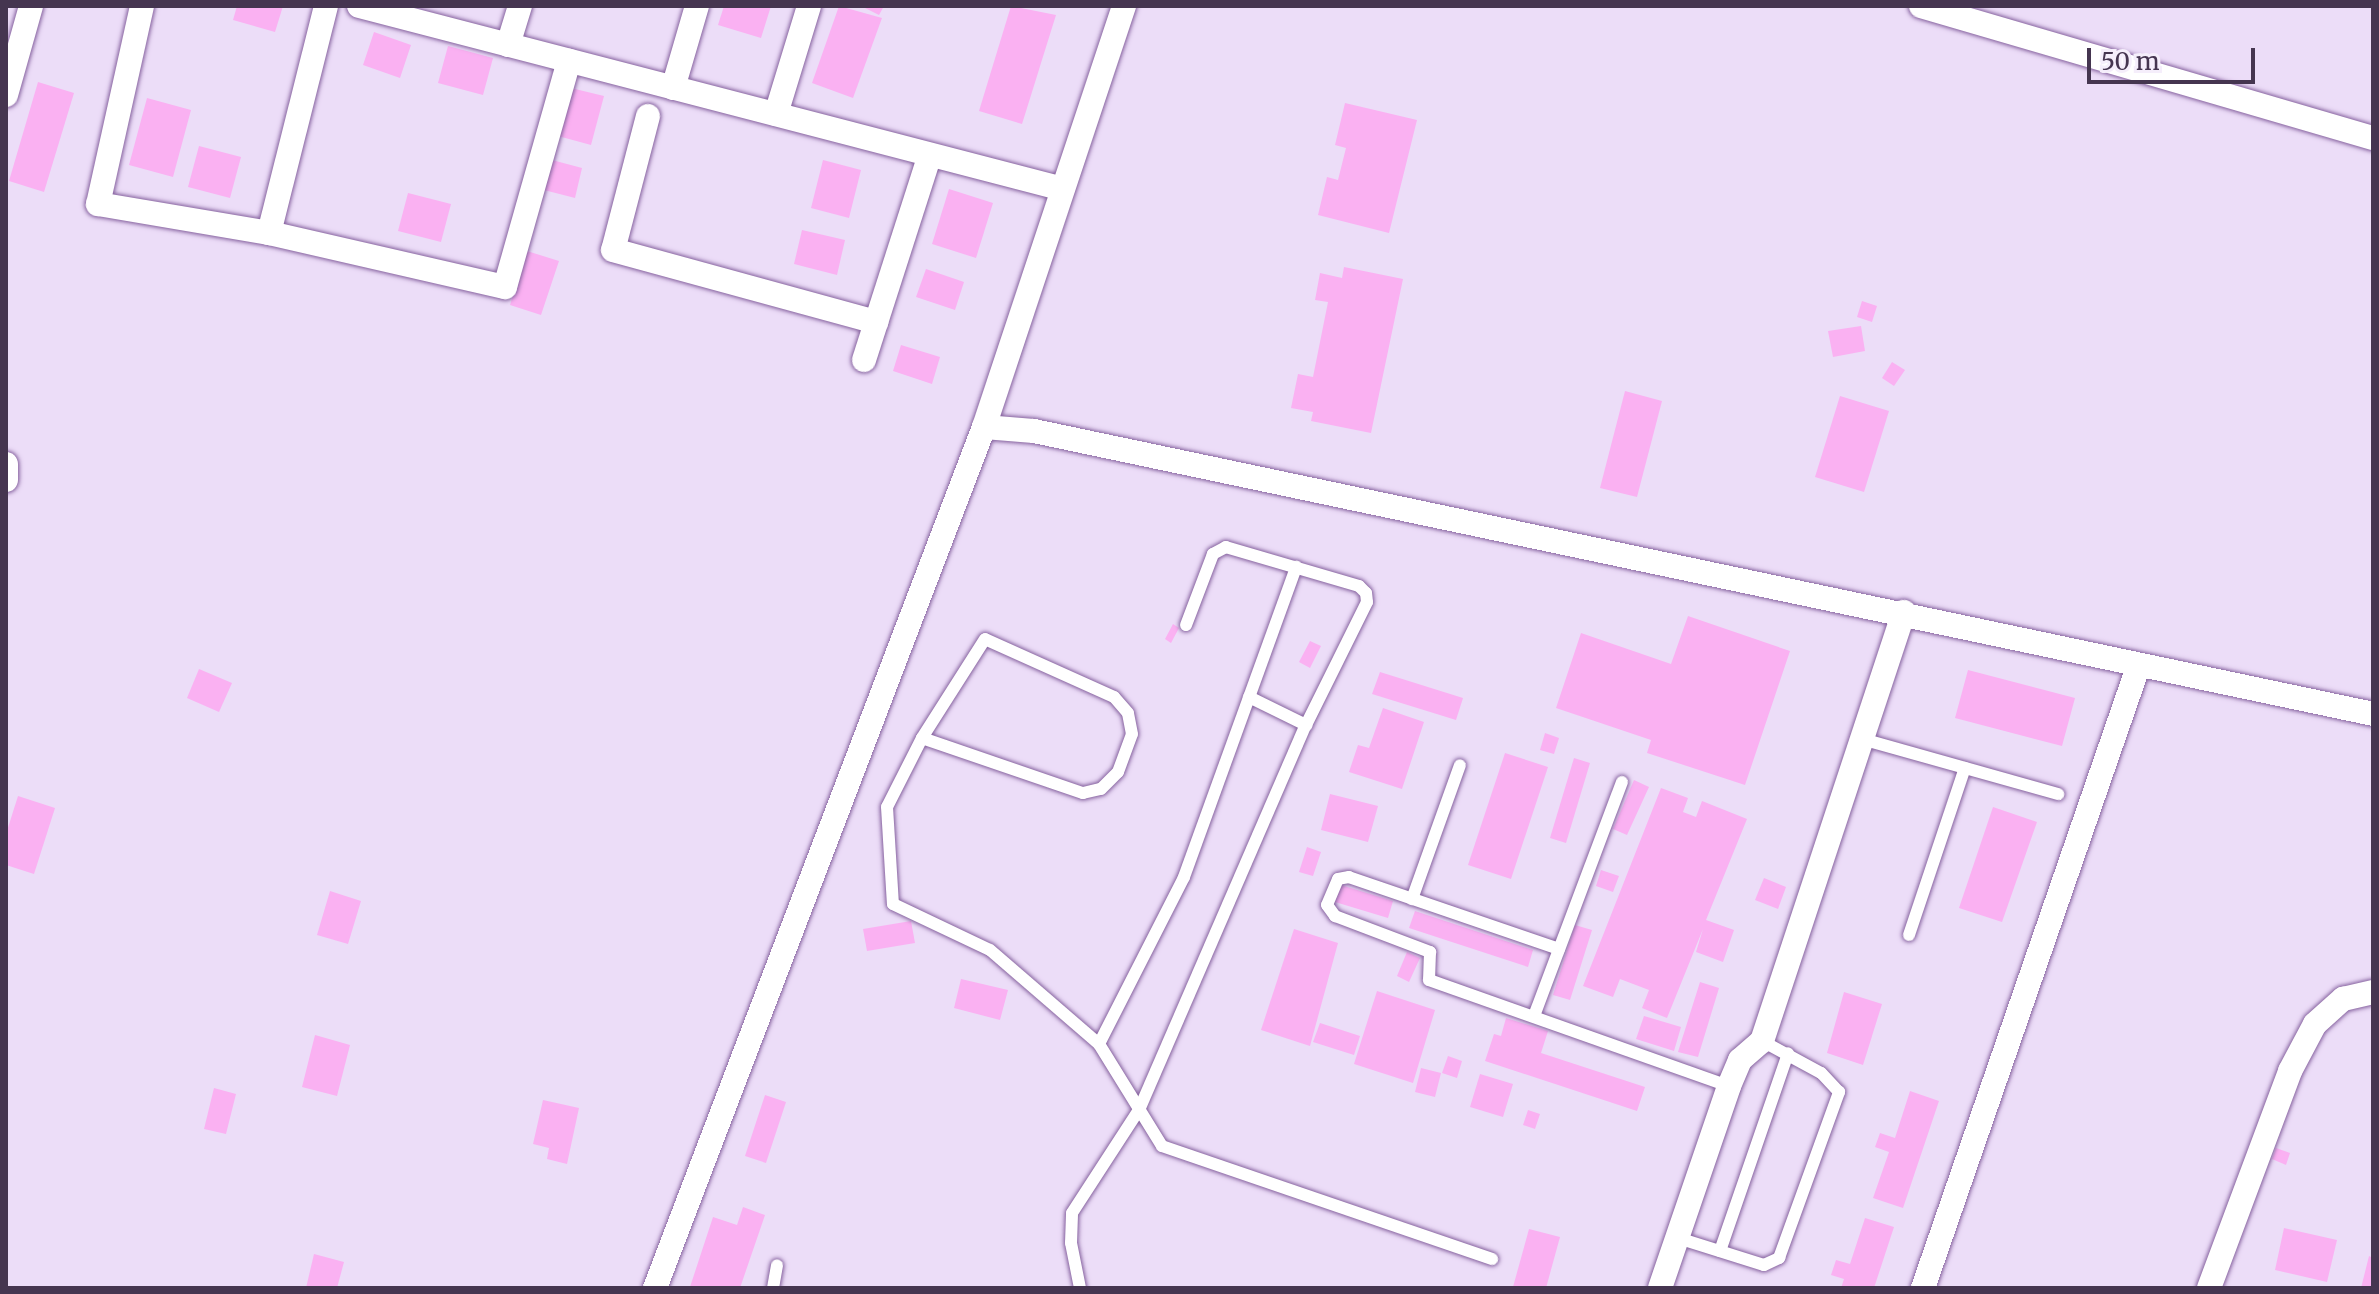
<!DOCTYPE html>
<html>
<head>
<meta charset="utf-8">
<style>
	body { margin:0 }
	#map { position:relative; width:2379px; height:1294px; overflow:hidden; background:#ecddf8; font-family:Merriweather,serif }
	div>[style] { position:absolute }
	.building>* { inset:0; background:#fab1f2 }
	.roads { filter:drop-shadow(0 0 2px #86629f) drop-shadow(0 0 2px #86629f) }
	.lane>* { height:12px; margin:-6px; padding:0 6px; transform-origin:6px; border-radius:6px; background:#fff }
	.street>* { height:24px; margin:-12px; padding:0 12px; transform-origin:12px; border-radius:12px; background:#fff }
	span { translate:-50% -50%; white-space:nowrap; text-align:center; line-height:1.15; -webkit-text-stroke:7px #f5eefb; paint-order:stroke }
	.frame { position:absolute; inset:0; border:8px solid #453550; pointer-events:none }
	.scale { position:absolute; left:2087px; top:48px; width:168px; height:36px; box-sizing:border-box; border:4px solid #453550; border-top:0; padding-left:10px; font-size:24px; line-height:28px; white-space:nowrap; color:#453550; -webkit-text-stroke:6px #f5eefb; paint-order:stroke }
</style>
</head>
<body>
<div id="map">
	<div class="building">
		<i style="clip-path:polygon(237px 6px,283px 6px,275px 32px,233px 20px)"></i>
		<i style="clip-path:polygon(724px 6px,771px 6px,761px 38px,718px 25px)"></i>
		<i style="clip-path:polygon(839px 6px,882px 18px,853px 98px,812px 83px)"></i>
		<i style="clip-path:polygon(861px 6px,884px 6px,879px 15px)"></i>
		<i style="clip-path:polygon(1011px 6px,1056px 15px,1022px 124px,979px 111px)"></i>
		<i style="clip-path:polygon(374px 32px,411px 45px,400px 78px,363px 65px)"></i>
		<i style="clip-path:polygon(448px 46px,493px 58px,483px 95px,438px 83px)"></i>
		<i style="clip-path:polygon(38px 82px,74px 93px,44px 192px,9px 181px)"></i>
		<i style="clip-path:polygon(571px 88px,604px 96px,591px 145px,558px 136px)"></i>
		<i style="clip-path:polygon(147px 98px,191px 110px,173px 177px,129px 165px)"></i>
		<i style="clip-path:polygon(1345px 103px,1417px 120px,1389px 233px,1318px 215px,1327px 177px,1338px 180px,1346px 148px,1335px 145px)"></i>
		<i style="clip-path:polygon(199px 146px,241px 157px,230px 198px,188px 187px)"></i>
		<i style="clip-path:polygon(552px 160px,582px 168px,575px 198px,544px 190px)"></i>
		<i style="clip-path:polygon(823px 160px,861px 170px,849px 218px,811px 208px)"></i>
		<i style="clip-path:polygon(949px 189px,993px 203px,976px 258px,932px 244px)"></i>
		<i style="clip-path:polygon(408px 193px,451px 204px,441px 242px,398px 231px)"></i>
		<i style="clip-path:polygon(802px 230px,845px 240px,837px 275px,794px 264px)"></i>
		<i style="clip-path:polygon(527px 251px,559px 261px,541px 315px,510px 305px)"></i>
		<i style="clip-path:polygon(1344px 267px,1403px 279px,1371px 433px,1311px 421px,1313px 412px,1291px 408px,1298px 374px,1313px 377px,1328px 302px,1315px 300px,1320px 273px,1342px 278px)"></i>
		<i style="clip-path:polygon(926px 269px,964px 282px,955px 310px,916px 297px)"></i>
		<i style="clip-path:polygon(1862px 301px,1877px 306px,1872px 322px,1857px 317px)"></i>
		<i style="clip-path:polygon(1861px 326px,1865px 351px,1833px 357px,1828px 331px)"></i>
		<i style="clip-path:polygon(901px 345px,940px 357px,932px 384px,893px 371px)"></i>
		<i style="clip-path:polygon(1892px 362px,1905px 370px,1894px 386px,1882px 378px)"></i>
		<i style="clip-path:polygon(1625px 391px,1662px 401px,1637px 497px,1600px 488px)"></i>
		<i style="clip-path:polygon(1840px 396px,1889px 411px,1864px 492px,1815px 477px)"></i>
		<i style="clip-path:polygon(1688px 616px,1790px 651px,1745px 785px,1647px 753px,1651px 740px,1556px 708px,1581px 633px,1671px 664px)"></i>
		<i style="clip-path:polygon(1173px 624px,1179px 628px,1171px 643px,1165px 639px)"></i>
		<i style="clip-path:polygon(1310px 641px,1321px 646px,1310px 668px,1299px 662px)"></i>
		<i style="clip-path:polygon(199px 669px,232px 683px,219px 712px,187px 698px)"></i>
		<i style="clip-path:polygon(1968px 670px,2075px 698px,2062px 746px,1955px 718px)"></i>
		<i style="clip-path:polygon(1380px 672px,1463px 698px,1456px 720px,1372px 694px)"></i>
		<i style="clip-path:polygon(1383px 708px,1424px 722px,1402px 789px,1349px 772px,1358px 745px,1369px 748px)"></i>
		<i style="clip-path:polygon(1545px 733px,1559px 738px,1554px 754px,1540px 750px)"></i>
		<i style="clip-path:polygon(1505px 753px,1548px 767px,1511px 879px,1468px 865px)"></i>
		<i style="clip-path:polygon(1574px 758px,1590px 763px,1566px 843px,1550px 838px)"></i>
		<i style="clip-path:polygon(1634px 780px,1649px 787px,1627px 835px,1613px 829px)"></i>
		<i style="clip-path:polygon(1661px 788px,1688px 798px,1683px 812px,1696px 817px,1702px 801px,1747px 819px,1706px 920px,1734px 930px,1723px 962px,1696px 952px,1703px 929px,1667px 1018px,1642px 1008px,1649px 990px,1620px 979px,1613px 997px,1583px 986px)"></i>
		<i style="clip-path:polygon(1330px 794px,1378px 806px,1368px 842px,1321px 830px)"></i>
		<i style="clip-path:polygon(18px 796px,55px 808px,34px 874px,6px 865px,6px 834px)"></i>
		<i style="clip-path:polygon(1993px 807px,2037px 822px,2002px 922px,1959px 908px)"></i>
		<i style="clip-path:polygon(1307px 847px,1321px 852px,1313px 876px,1299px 872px)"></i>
		<i style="clip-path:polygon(1601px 870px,1619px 876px,1613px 892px,1596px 886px)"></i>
		<i style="clip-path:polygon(1764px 878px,1786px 887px,1778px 909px,1755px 900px)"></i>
		<i style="clip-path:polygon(1341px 885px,1393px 901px,1388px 918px,1335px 902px)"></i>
		<i style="clip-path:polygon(330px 891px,361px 901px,348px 944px,317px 935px)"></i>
		<i style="clip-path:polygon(1415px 911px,1533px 950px,1528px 967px,1409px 928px)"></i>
		<i style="clip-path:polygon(911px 921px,915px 943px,867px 951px,863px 929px)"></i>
		<i style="clip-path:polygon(1575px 925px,1592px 930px,1570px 1000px,1553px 995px)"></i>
		<i style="clip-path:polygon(1294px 929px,1338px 943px,1310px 1046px,1261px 1030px)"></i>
		<i style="clip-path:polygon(1407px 952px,1420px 958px,1409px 982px,1397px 976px)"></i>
		<i style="clip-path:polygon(961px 979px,1008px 990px,1000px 1020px,954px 1008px)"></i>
		<i style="clip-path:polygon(1700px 982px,1719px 988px,1698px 1057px,1678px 1052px)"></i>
		<i style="clip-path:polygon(1377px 991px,1435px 1010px,1413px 1083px,1354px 1064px)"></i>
		<i style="clip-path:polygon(1844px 992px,1882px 1004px,1863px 1065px,1827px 1053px)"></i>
		<i style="clip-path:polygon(1644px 1016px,1681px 1027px,1674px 1051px,1636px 1039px)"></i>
		<i style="clip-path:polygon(1506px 1018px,1548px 1031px,1541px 1053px,1645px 1087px,1637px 1111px,1485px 1061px,1494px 1034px,1501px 1036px)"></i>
		<i style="clip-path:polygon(1320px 1023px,1360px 1036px,1354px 1055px,1313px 1042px)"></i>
		<i style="clip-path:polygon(315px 1035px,350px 1045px,337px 1096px,302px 1087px)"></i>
		<i style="clip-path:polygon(1448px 1056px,1462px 1061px,1457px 1078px,1442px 1073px)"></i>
		<i style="clip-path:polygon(1421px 1068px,1441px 1073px,1435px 1097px,1415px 1092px)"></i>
		<i style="clip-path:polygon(1480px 1074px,1513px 1084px,1503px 1117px,1470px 1107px)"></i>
		<i style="clip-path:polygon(214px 1088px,236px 1094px,226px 1134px,204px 1129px)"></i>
		<i style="clip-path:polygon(1910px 1091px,1939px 1101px,1903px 1208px,1873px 1198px,1889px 1152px,1875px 1147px,1880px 1133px,1895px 1138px)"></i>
		<i style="clip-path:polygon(765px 1095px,786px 1102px,766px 1163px,745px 1156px)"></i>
		<i style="clip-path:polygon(543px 1100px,579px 1108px,567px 1164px,547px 1159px,549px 1148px,533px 1144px)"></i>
		<i style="clip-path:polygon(1528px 1110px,1540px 1114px,1535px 1129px,1523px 1125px)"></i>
		<i style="clip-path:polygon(2276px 1148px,2290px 1153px,2286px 1165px,2272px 1159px)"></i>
		<i style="clip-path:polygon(743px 1207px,765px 1215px,740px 1288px,690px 1287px,713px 1217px,737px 1225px)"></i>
		<i style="clip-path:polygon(1865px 1218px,1894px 1227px,1874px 1288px,1841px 1288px,1844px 1279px,1831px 1275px,1836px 1260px,1850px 1264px)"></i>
		<i style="clip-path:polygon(2284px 1228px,2337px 1240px,2327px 1282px,2275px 1270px)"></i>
		<i style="clip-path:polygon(1529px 1229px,1560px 1237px,1546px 1288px,1513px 1287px)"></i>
		<i style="clip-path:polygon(314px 1254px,344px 1262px,337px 1288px,306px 1288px)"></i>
		<i style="clip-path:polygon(2369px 1256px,2373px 1258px,2373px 1288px,2361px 1288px)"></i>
	</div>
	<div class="roads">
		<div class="lane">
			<i style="left:1249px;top:697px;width:64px;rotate:26.2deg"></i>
			<i style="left:922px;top:738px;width:170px;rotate:18.9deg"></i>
			<i style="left:1083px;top:793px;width:18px;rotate:-13deg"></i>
			<i style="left:1101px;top:789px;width:24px;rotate:-45deg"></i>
			<i style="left:1118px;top:772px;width:40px;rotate:-69.8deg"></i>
			<i style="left:1132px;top:734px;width:21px;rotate:-101deg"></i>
			<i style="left:1128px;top:713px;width:21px;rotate:-131deg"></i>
			<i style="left:1114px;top:697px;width:141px;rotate:-155.8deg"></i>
			<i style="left:985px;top:639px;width:117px;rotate:122.5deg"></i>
			<i style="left:922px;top:738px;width:77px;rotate:116.9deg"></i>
			<i style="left:887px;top:807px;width:97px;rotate:86.5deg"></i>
			<i style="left:893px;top:904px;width:107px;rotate:25.4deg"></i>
			<i style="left:990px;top:950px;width:144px;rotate:40.8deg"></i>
			<i style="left:1099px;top:1044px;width:120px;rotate:58.3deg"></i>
			<i style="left:1162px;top:1146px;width:349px;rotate:18.9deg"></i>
			<i style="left:1862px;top:739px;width:204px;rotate:15.7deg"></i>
			<i style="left:1412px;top:899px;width:142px;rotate:-70.3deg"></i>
			<i style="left:1909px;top:935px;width:176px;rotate:-71.5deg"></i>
			<i style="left:1559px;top:949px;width:222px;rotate:-161.1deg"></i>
			<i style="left:1349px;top:877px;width:11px;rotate:170deg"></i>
			<i style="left:1338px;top:879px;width:28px;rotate:113deg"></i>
			<i style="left:1327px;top:905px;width:14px;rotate:54deg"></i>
			<i style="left:1335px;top:916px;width:102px;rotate:20.8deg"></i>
			<i style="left:1430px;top:952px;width:28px;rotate:92deg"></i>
			<i style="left:1429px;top:980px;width:318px;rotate:19.5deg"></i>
			<i style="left:1534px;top:1016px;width:250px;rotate:-69.4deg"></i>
			<i style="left:1099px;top:1044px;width:187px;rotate:-63deg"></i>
			<i style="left:1184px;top:877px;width:330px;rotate:-70.1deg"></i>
			<i style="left:1678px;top:1238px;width:90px;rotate:17.4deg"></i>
			<i style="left:1764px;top:1265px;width:17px;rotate:-25deg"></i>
			<i style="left:1779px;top:1258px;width:177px;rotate:-70.1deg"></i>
			<i style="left:1839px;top:1092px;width:26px;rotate:-133deg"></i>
			<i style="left:1821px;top:1073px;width:67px;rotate:-151.5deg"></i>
			<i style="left:1720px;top:1251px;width:209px;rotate:-71deg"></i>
			<i style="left:773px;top:1288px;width:23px;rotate:-80deg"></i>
			<i style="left:1080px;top:1288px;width:46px;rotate:-101.3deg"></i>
			<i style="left:1071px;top:1243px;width:30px;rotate:-88deg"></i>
			<i style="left:1072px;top:1213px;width:123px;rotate:-57deg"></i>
			<i style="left:1139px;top:1110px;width:420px;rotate:-66.6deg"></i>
			<i style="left:1306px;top:725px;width:137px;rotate:-63.6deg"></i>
			<i style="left:1367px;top:602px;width:9px;rotate:-96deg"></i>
			<i style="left:1366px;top:593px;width:10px;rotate:-135deg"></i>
			<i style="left:1359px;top:586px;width:139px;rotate:-163.7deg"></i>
			<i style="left:1226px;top:547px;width:15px;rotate:152deg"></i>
			<i style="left:1213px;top:554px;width:76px;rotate:110.8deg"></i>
		</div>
		<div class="street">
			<i style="left:142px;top:6px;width:203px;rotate:102.5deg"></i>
			<i style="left:98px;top:204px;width:173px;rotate:9.6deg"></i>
			<i style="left:269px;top:233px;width:242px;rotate:12.9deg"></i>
			<i style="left:505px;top:287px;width:235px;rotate:-74.2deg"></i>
			<i style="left:359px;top:6px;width:727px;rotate:14.57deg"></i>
			<i style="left:1921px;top:6px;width:471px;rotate:16.3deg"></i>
			<i style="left:508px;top:45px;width:41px;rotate:-72.9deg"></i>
			<i style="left:673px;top:88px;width:85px;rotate:-73.7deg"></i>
			<i style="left:6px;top:95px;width:92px;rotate:-74.3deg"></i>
			<i style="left:776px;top:114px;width:113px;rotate:-73deg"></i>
			<i style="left:648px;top:116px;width:138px;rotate:104.6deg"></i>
			<i style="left:613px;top:250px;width:273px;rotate:15.3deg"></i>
			<i style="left:269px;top:233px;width:234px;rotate:-75.9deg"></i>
			<i style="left:864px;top:360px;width:215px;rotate:-72.2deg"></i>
			<i style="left:984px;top:427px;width:444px;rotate:-71.6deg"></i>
			<i style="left:6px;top:464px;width:16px;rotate:90deg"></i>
			<i style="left:655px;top:1288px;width:922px;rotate:-69.09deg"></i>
			<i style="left:984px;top:427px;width:50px;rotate:4.6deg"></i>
			<i style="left:1034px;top:431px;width:1369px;rotate:11.93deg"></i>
			<i style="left:1660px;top:1288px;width:213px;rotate:-71.1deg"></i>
			<i style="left:1729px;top:1086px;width:28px;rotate:-67deg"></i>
			<i style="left:1740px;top:1060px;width:29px;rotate:-41deg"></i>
			<i style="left:1762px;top:1041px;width:452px;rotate:-71.7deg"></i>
			<i style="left:1923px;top:1288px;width:657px;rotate:-70.9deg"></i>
			<i style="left:2209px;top:1288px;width:232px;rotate:-69.5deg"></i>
			<i style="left:2290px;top:1071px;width:53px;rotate:-62deg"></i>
			<i style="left:2315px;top:1024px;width:38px;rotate:-42deg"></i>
			<i style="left:2343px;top:999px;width:31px;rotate:-13deg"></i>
		</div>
	</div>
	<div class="frame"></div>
	<div class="scale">50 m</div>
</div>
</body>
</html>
